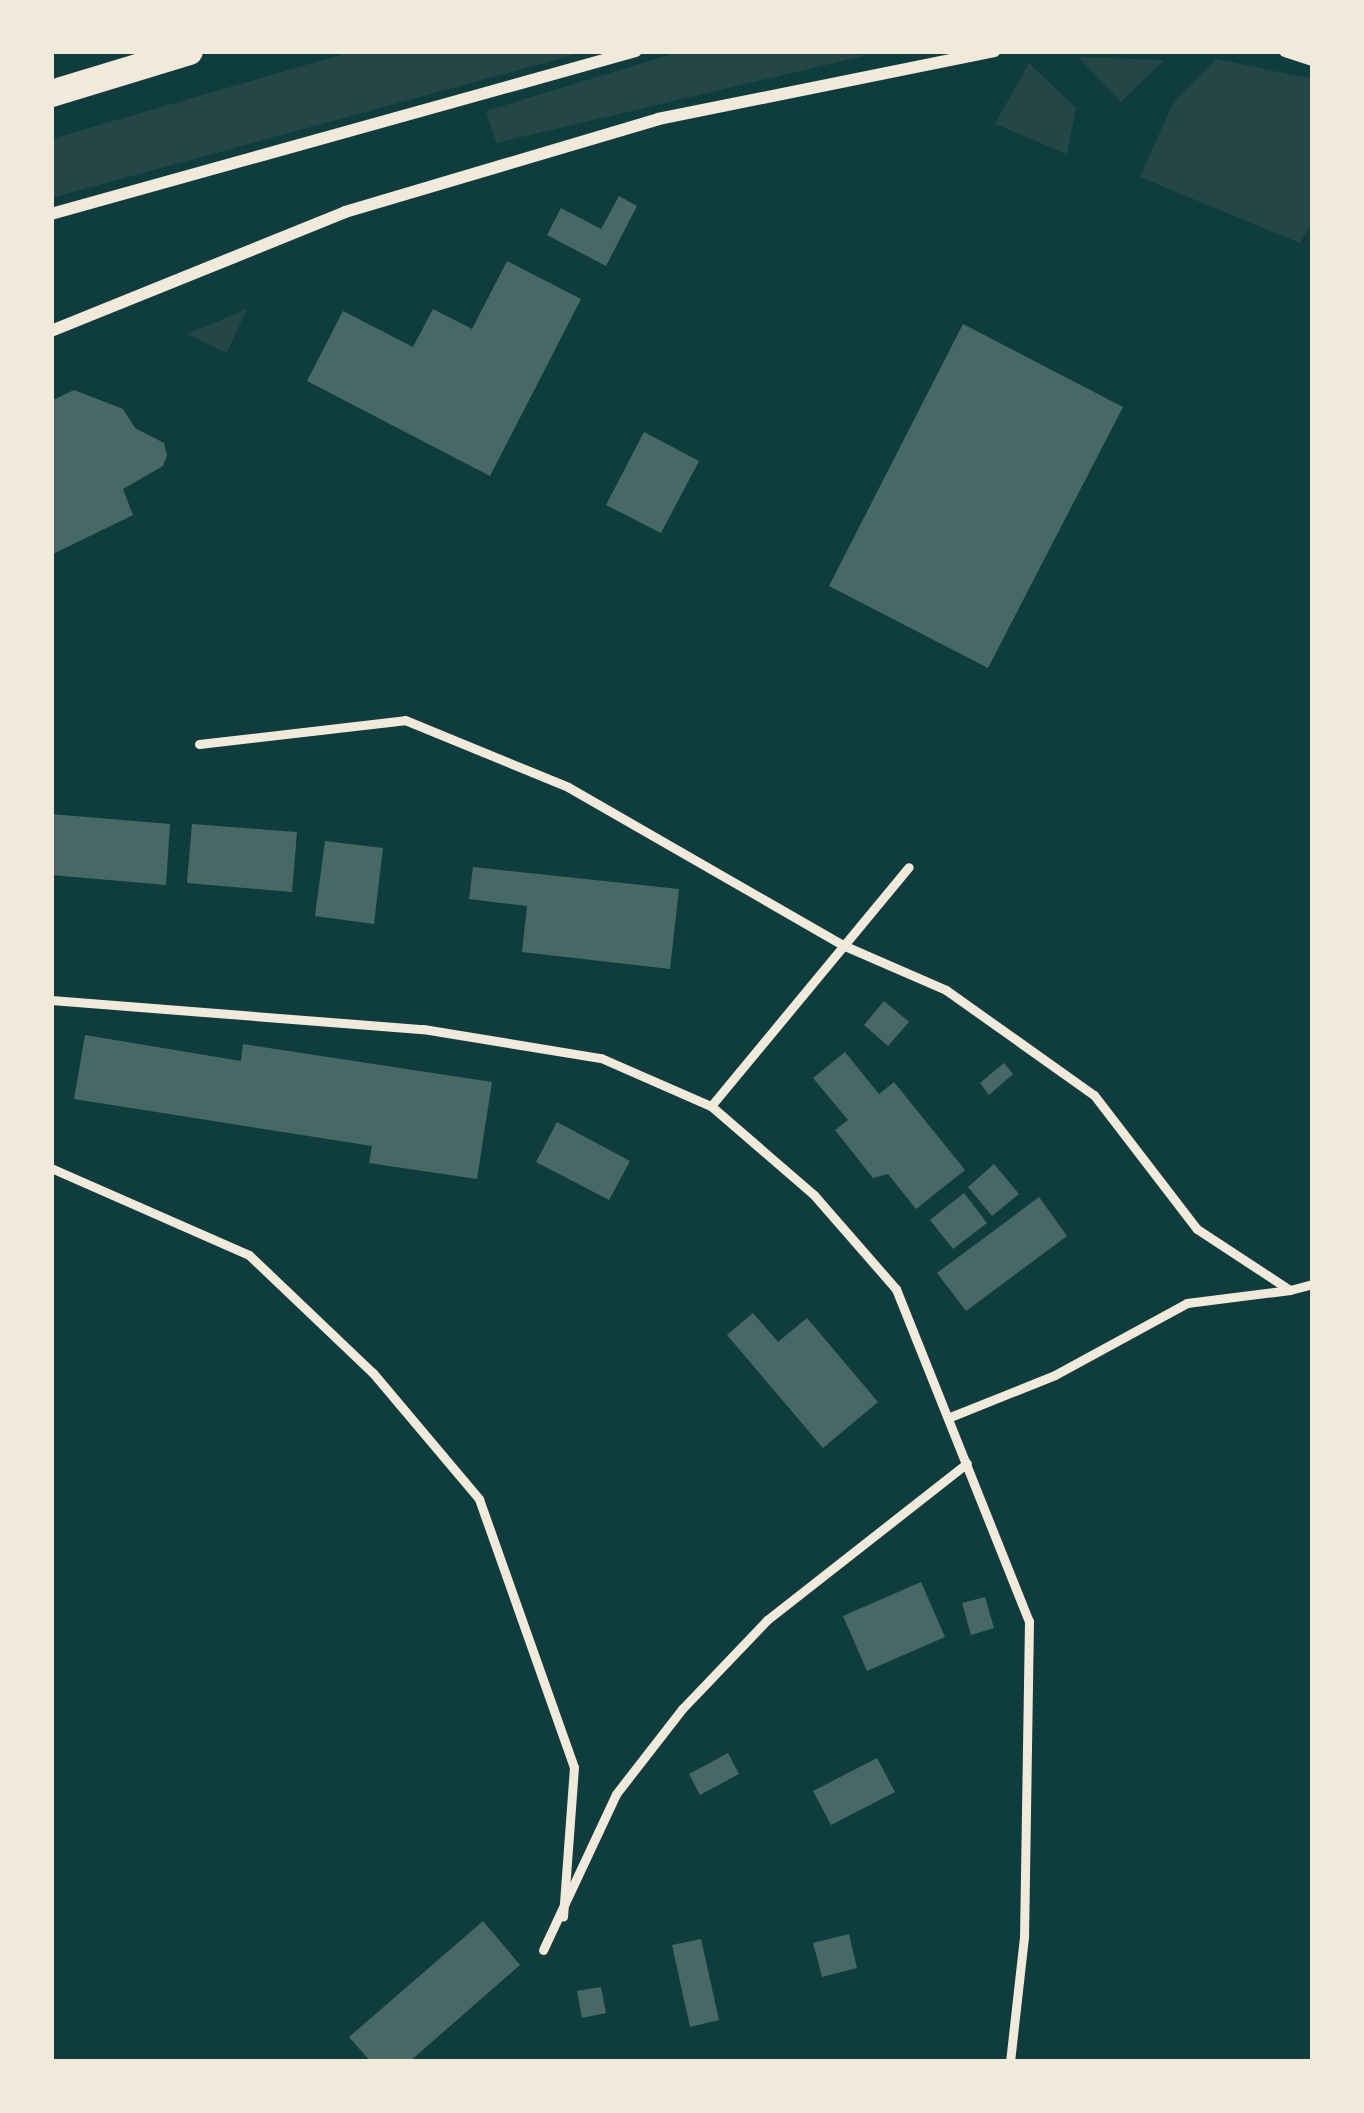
<!DOCTYPE html>
<html>
<head>
<meta charset="utf-8">
<style>
	body { margin:0 }
	#map { position:relative; width:1364px; height:2113px; overflow:hidden; background:#0f3d3e; font-family:"PT Serif",serif }
	div>[style] { position:absolute }
	.green>* { inset:0; background:#244646 }
	.building>* { inset:0; background:#486865 }
	.service>* { height:9px; margin:-4.5px; padding:0 4.5px; transform-origin:4.5px; border-radius:4.5px; background:#f1e9da }
	.minor>* { height:12px; margin:-6px; padding:0 6px; transform-origin:6px; border-radius:6px; background:#f1e9da }
	.trunk>* { height:27px; margin:-13.5px; padding:0 13.5px; transform-origin:13.5px; border-radius:13.5px; background:#f1e9da }
	span { translate:-50% -50%; white-space:nowrap; text-align:center; line-height:1.15; -webkit-text-stroke:9px #f1e9da; paint-order:stroke }
	.frame { position:absolute; inset:0; border:54px solid #f1e9da; pointer-events:none }
</style>
</head>
<body>
<div id="map">
	<div class="green">
		<i style="clip-path:polygon(354px 51px,588px 51px,51px 198px,51px 139px)"></i>
		<i style="clip-path:polygon(682px 51px,868px 55px,496px 143px,486px 111px)"></i>
		<i style="clip-path:polygon(1078px 57px,1164px 60px,1121px 102px)"></i>
		<i style="clip-path:polygon(1216px 59px,1313px 79px,1313px 221px,1300px 243px,1140px 177px,1173px 103px)"></i>
		<i style="clip-path:polygon(1029px 63px,1076px 108px,1067px 154px,995px 124px)"></i>
		<i style="clip-path:polygon(247px 309px,227px 353px,187px 334px)"></i>
	</div>
	<div class="building">
		<i style="clip-path:polygon(619px 196px,637px 206px,606px 266px,547px 235px,561px 208px,601px 229px)"></i>
		<i style="clip-path:polygon(507px 261px,581px 299px,490px 476px,307px 381px,343px 311px,413px 347px,433px 309px,472px 329px)"></i>
		<i style="clip-path:polygon(963px 324px,1123px 407px,988px 668px,829px 586px)"></i>
		<i style="clip-path:polygon(74px 390px,123px 409px,135px 428px,164px 443px,167px 455px,163px 466px,123px 489px,133px 515px,51px 555px,51px 401px)"></i>
		<i style="clip-path:polygon(644px 432px,699px 461px,661px 533px,606px 505px)"></i>
		<i style="clip-path:polygon(51px 814px,170px 824px,166px 885px,51px 875px)"></i>
		<i style="clip-path:polygon(192px 824px,297px 832px,292px 892px,187px 883px)"></i>
		<i style="clip-path:polygon(325px 841px,383px 848px,374px 924px,315px 916px)"></i>
		<i style="clip-path:polygon(473px 867px,679px 889px,670px 969px,522px 952px,527px 906px,469px 899px)"></i>
		<i style="clip-path:polygon(884px 1001px,909px 1022px,888px 1046px,864px 1025px)"></i>
		<i style="clip-path:polygon(85px 1035px,241px 1061px,243px 1044px,492px 1082px,477px 1179px,369px 1163px,372px 1146px,74px 1099px)"></i>
		<i style="clip-path:polygon(845px 1052px,879px 1094px,894px 1082px,965px 1170px,916px 1209px,888px 1174px,873px 1178px,835px 1130px,848px 1120px,813px 1078px)"></i>
		<i style="clip-path:polygon(1004px 1063px,1013px 1074px,989px 1095px,980px 1083px)"></i>
		<i style="clip-path:polygon(557px 1122px,630px 1161px,609px 1200px,536px 1162px)"></i>
		<i style="clip-path:polygon(994px 1164px,1019px 1194px,992px 1216px,968px 1187px)"></i>
		<i style="clip-path:polygon(964px 1193px,987px 1223px,953px 1249px,930px 1220px)"></i>
		<i style="clip-path:polygon(1039px 1197px,1067px 1236px,966px 1311px,937px 1273px)"></i>
		<i style="clip-path:polygon(753px 1313px,778px 1342px,807px 1318px,878px 1402px,823px 1448px,727px 1335px)"></i>
		<i style="clip-path:polygon(921px 1582px,945px 1637px,867px 1671px,843px 1616px)"></i>
		<i style="clip-path:polygon(985px 1597px,994px 1628px,971px 1635px,962px 1603px)"></i>
		<i style="clip-path:polygon(728px 1753px,739px 1774px,700px 1795px,689px 1774px)"></i>
		<i style="clip-path:polygon(877px 1758px,895px 1792px,831px 1825px,813px 1791px)"></i>
		<i style="clip-path:polygon(483px 1921px,520px 1965px,409px 2062px,371px 2062px,349px 2037px)"></i>
		<i style="clip-path:polygon(849px 1934px,857px 1968px,822px 1977px,813px 1943px)"></i>
		<i style="clip-path:polygon(701px 1939px,719px 2020px,690px 2027px,672px 1945px)"></i>
		<i style="clip-path:polygon(601px 1987px,606px 2013px,582px 2018px,577px 1991px)"></i>
	</div>
	<div class="service">
		<i style="left:199px;top:744px;width:207px;rotate:-6.6deg"></i>
		<i style="left:405px;top:720px;width:176px;rotate:22.3deg"></i>
		<i style="left:568px;top:787px;width:319px;rotate:29.9deg"></i>
		<i style="left:845px;top:946px;width:110px;rotate:23.5deg"></i>
		<i style="left:946px;top:990px;width:181px;rotate:35.4deg"></i>
		<i style="left:1094px;top:1095px;width:169px;rotate:52.5deg"></i>
		<i style="left:1197px;top:1229px;width:111px;rotate:33.3deg"></i>
		<i style="left:1290px;top:1290px;width:104px;rotate:172.8deg"></i>
		<i style="left:1187px;top:1303px;width:150px;rotate:151.4deg"></i>
		<i style="left:1055px;top:1375px;width:113px;rotate:158.2deg"></i>
		<i style="left:51px;top:1000px;width:373px;rotate:4.5deg"></i>
		<i style="left:423px;top:1029px;width:180px;rotate:9.3deg"></i>
		<i style="left:601px;top:1058px;width:120px;rotate:23.6deg"></i>
		<i style="left:711px;top:1106px;width:136px;rotate:40.8deg"></i>
		<i style="left:814px;top:1195px;width:125px;rotate:48.9deg"></i>
		<i style="left:896px;top:1289px;width:358px;rotate:68.2deg"></i>
		<i style="left:1029px;top:1621px;width:316px;rotate:90.9deg"></i>
		<i style="left:1024px;top:1937px;width:126px;rotate:96.4deg"></i>
		<i style="left:711px;top:1106px;width:310px;rotate:-50.4deg"></i>
		<i style="left:51px;top:1168px;width:216px;rotate:23.7deg"></i>
		<i style="left:249px;top:1255px;width:171px;rotate:43.6deg"></i>
		<i style="left:373px;top:1373px;width:165px;rotate:49.9deg"></i>
		<i style="left:479px;top:1499px;width:284px;rotate:70.5deg"></i>
		<i style="left:574px;top:1767px;width:150px;rotate:94.2deg"></i>
		<i style="left:1290px;top:1290px;width:24px;rotate:-15deg"></i>
		<i style="left:543px;top:1950px;width:172px;rotate:-64.9deg"></i>
		<i style="left:616px;top:1794px;width:108px;rotate:-52.2deg"></i>
		<i style="left:682px;top:1709px;width:123px;rotate:-46.3deg"></i>
		<i style="left:767px;top:1620px;width:254px;rotate:-38.1deg"></i>
	</div>
	<div class="minor">
		<i style="left:1285px;top:51px;width:29px;rotate:18deg"></i>
		<i style="left:51px;top:214px;width:607px;rotate:-15.57deg"></i>
		<i style="left:51px;top:331px;width:317px;rotate:-22deg"></i>
		<i style="left:345px;top:212px;width:327px;rotate:-16.5deg"></i>
		<i style="left:658px;top:119px;width:343px;rotate:-11.4deg"></i>
	</div>
	<div class="trunk">
		<i style="left:51px;top:93px;width:144px;rotate:-16.9deg"></i>
	</div>
	<div class="frame"></div>
</div>
</body>
</html>
